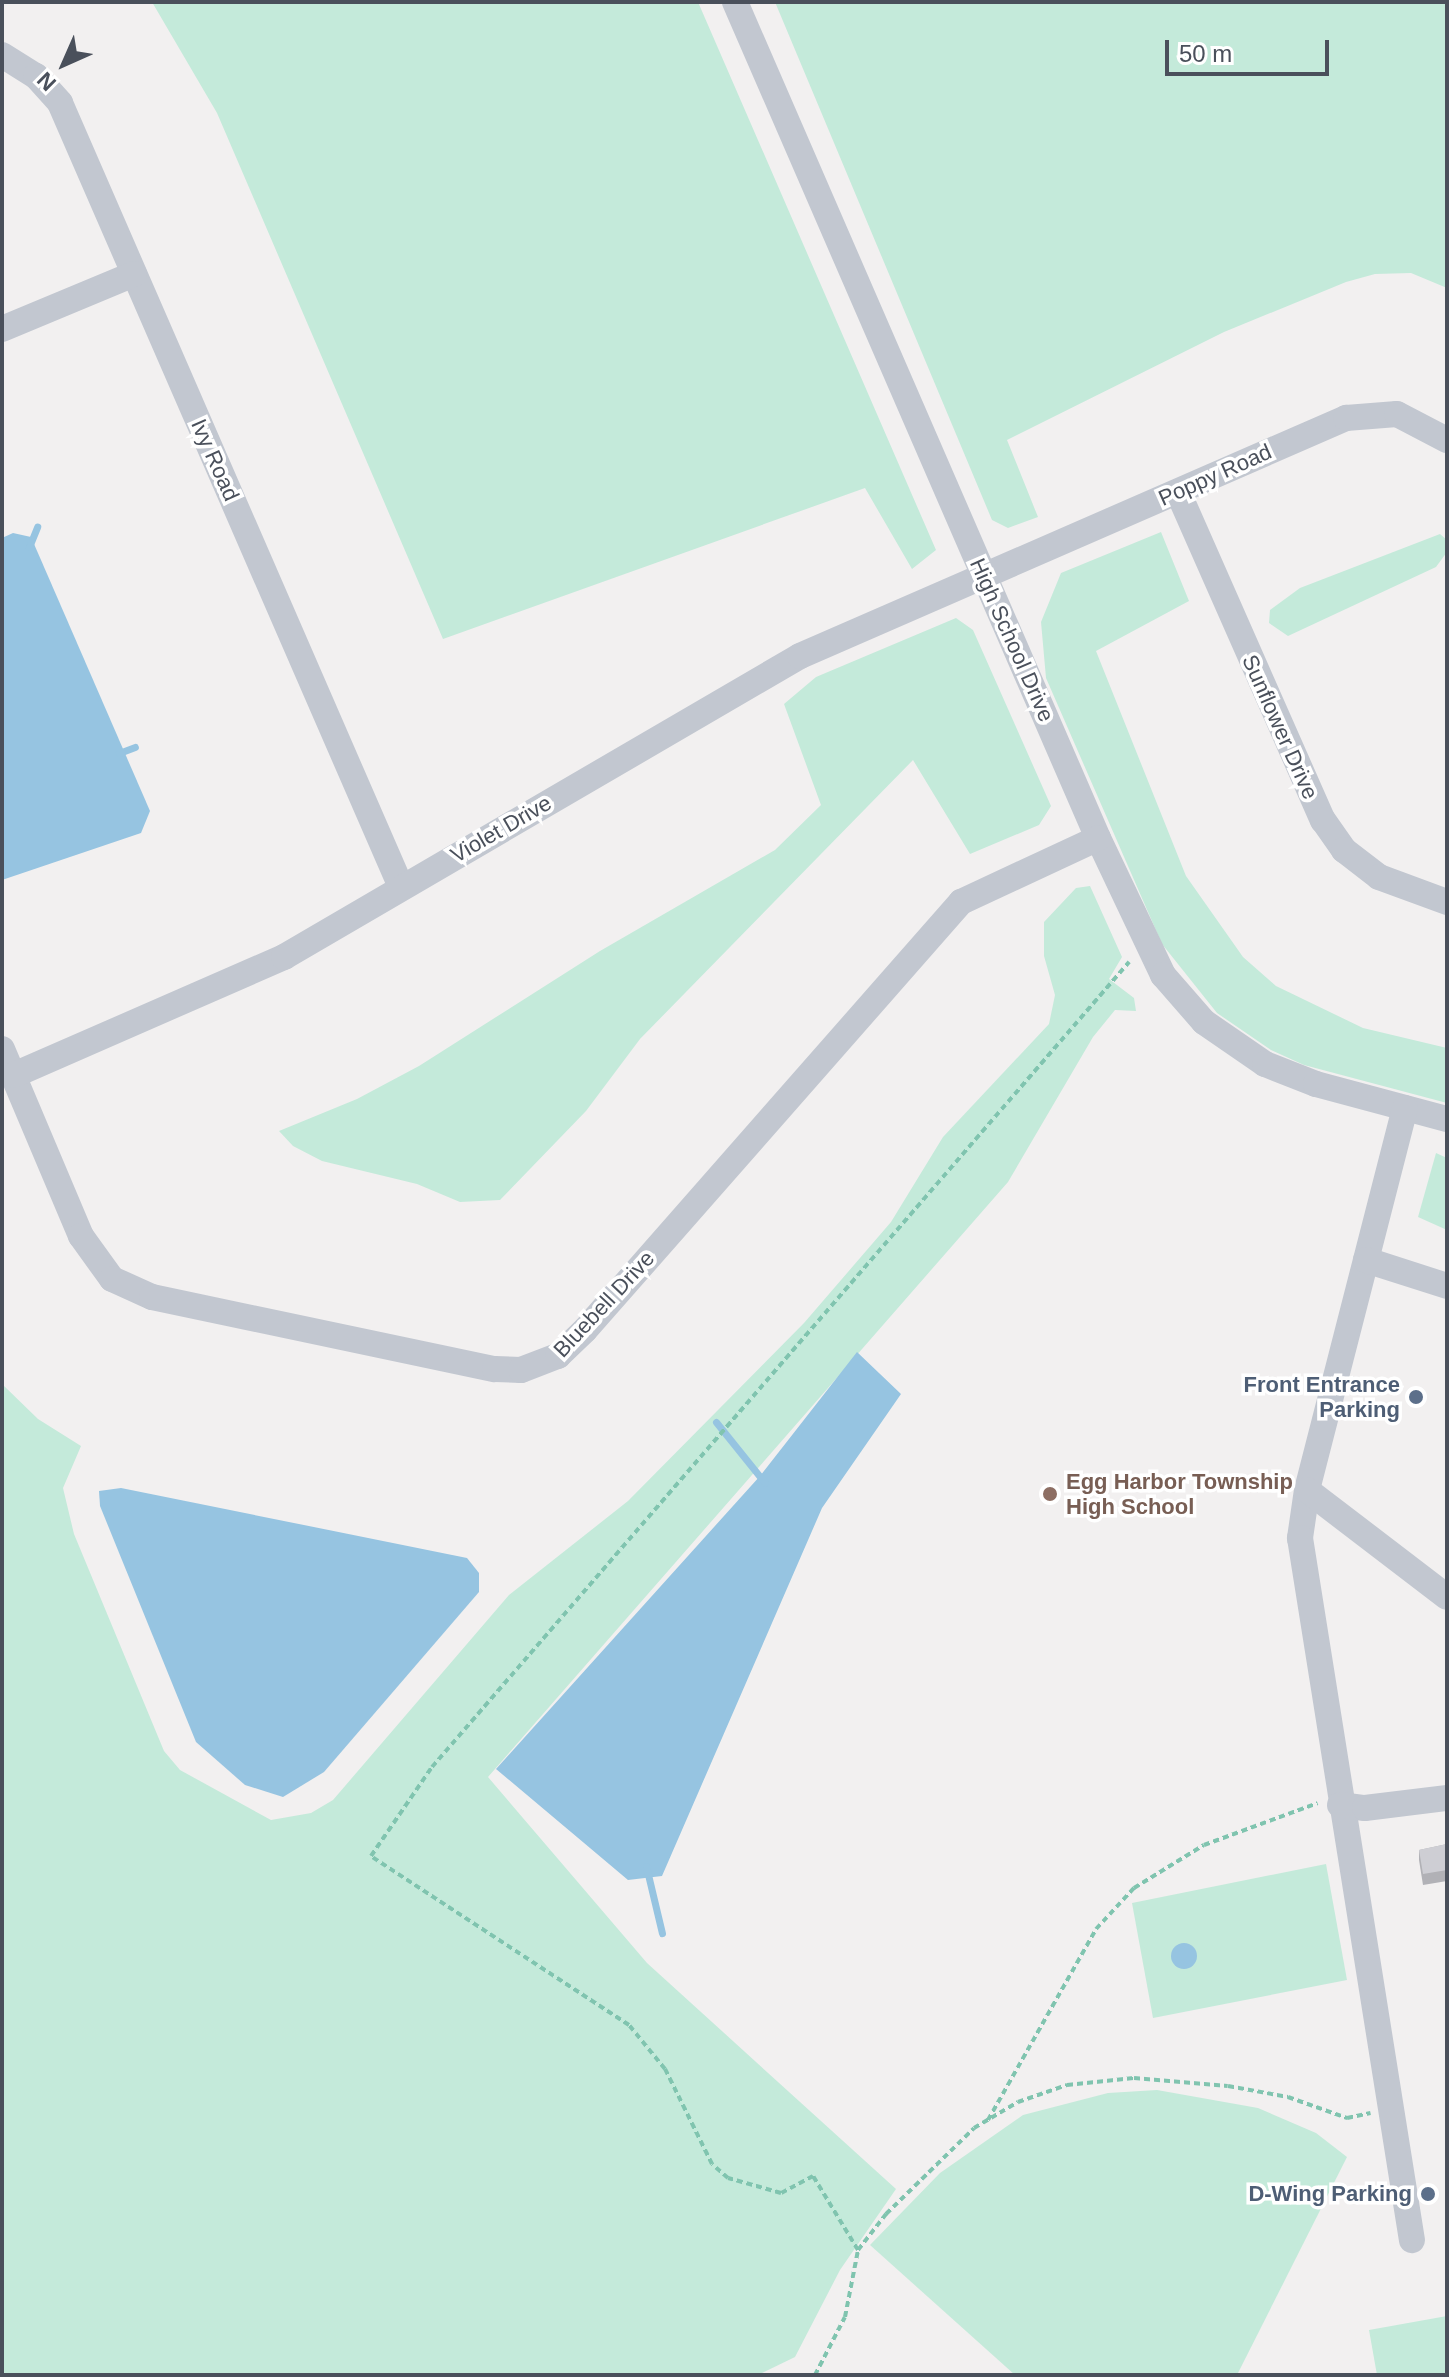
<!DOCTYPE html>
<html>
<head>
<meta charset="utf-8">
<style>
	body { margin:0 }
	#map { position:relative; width:1449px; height:2377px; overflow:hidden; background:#f2f0f0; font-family:Helvetica,sans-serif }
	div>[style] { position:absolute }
	.green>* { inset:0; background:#c4eada }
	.water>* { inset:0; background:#96c4e1 }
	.round { border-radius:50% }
	.stream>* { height:7px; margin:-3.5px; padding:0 3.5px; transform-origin:3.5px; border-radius:3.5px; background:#96c4e1 }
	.path>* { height:4px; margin-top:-2px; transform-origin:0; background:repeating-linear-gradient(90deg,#80c4af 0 6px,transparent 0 10px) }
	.minor>* { height:26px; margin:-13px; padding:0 13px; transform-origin:13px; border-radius:13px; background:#c2c7d0 }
	.wall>* { inset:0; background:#b1b1b6 }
	.building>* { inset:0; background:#ceced4 }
	.dots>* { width:22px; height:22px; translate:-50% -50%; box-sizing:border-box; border:4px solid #fff; border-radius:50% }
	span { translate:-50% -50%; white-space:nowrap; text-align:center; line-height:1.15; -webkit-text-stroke:7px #fff; paint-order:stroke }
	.street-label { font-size:22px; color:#4a505b }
	.service-label { font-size:22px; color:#4e5e75; font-weight:700 }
	.right { translate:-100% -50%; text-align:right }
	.education-label { font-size:22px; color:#785e54; font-weight:700 }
	.left { translate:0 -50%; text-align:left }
	.frame { position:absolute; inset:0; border:4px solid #4a505b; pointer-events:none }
	.north { position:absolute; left:24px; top:24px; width:80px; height:80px; -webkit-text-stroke:6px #fff; paint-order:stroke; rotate:225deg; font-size:22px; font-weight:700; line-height:32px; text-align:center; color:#4a505b }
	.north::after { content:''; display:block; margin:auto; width:28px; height:36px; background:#4a505b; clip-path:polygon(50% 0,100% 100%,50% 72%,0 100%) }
	.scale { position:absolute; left:1165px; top:40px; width:164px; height:36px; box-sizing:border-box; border:4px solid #4a505b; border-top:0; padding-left:10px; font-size:24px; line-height:28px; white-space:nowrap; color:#4a505b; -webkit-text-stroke:6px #fff; paint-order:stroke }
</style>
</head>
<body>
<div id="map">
	<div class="green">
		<i style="clip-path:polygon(152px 2px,698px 2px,936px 550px,912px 569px,865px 488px,443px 639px,217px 113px)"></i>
		<i style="clip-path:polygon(775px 2px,1447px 2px,1447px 288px,1411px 273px,1375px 274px,1346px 282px,1224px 332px,1007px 440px,1038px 517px,1008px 528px,992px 520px)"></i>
		<i style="clip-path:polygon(1161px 532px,1189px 601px,1096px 651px,1186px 876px,1243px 957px,1276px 986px,1363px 1028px,1447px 1048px,1447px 1103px,1304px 1065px,1271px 1050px,1217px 1013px,1162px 944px,1046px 678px,1041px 622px,1061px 573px)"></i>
		<i style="clip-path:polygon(1440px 534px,1447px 540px,1447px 552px,1436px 567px,1288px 636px,1269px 623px,1270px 610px,1300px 588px)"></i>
		<i style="clip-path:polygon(956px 618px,973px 630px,1051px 806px,1039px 825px,970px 854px,913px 760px,640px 1039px,586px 1111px,500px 1200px,460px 1202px,417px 1184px,322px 1161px,293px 1146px,279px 1131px,357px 1099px,419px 1066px,600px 951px,775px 850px,821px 805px,784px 704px,816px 677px)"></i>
		<i style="clip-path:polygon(1090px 886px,1122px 957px,1109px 979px,1134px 998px,1136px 1011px,1115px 1010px,1093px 1037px,1008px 1182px,488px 1777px,647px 1963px,896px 2189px,840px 2270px,795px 2357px,758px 2375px,2px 2375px,2px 1384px,38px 1419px,81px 1446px,63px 1488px,74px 1534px,164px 1751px,180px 1770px,271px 1820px,311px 1813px,333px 1800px,509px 1595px,628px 1501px,804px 1323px,891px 1222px,943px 1137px,1049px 1024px,1055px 995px,1044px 956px,1044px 922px,1076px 888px)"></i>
		<i style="clip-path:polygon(1436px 1153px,1447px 1158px,1447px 1230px,1418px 1217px)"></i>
		<i style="clip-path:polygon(1326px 1864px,1347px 1980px,1153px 2018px,1132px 1903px)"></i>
		<i style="clip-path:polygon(1157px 2090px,1258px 2108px,1316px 2133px,1347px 2157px,1237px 2375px,1015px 2375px,870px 2245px,940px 2173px,1023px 2115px,1108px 2093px)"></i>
		<i style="clip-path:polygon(1447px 2316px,1447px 2375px,1377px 2375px,1369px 2330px)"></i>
	</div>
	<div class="water">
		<i style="clip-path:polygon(13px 533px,31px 537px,150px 811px,141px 833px,2px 880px,2px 538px)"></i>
		<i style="clip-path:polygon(857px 1352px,901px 1394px,822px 1508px,662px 1876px,628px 1880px,496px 1769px,760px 1476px)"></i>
		<i style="clip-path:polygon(121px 1488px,467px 1558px,479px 1573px,479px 1592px,324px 1772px,283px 1797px,245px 1785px,196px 1742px,100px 1506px,99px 1491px)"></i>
		<i class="round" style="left:1171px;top:1943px;width:26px;height:26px"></i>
	</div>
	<div class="stream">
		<i style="left:29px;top:547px;width:22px;rotate:-68deg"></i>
		<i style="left:119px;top:753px;width:17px;rotate:-21deg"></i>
		<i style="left:716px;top:1422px;width:78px;rotate:51.2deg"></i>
		<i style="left:646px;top:1866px;width:69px;rotate:76.6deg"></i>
	</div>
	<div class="path">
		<i style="left:988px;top:2120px;width:219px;rotate:-60.5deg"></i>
		<i style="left:1096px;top:1929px;width:56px;rotate:-47.2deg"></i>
		<i style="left:1134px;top:1888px;width:82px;rotate:-31.6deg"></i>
		<i style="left:1204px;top:1845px;width:121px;rotate:-20.2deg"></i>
		<i style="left:858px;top:2250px;width:87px;rotate:-121.3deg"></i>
		<i style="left:813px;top:2176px;width:36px;rotate:152deg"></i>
		<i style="left:781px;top:2193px;width:55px;rotate:-164.2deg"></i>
		<i style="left:728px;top:2178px;width:21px;rotate:-139deg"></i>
		<i style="left:712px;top:2164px;width:106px;rotate:-116.3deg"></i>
		<i style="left:665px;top:2069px;width:57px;rotate:-129.3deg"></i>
		<i style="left:629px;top:2025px;width:308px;rotate:-146.8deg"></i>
		<i style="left:371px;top:1856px;width:108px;rotate:-55.6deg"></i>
		<i style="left:432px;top:1767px;width:1065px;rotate:-49.11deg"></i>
		<i style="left:815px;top:2375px;width:65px;rotate:-62.7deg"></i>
		<i style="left:845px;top:2317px;width:68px;rotate:-79deg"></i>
		<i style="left:858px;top:2250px;width:46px;rotate:-52.1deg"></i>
		<i style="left:886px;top:2214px;width:123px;rotate:-44.3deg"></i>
		<i style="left:974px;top:2128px;width:51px;rotate:-30.6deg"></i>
		<i style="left:1018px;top:2102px;width:52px;rotate:-19.1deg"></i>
		<i style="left:1067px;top:2085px;width:67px;rotate:-6deg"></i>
		<i style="left:1134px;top:2078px;width:94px;rotate:4.9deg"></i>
		<i style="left:1228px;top:2086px;width:61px;rotate:10.4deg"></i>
		<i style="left:1288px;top:2097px;width:63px;rotate:19.6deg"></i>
		<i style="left:1347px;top:2118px;width:24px;rotate:-12deg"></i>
	</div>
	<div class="minor">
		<i style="left:735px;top:2px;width:911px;rotate:66.53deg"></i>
		<i style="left:1098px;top:838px;width:152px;rotate:64.6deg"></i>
		<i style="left:1163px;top:975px;width:62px;rotate:48.9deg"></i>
		<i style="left:1204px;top:1022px;width:74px;rotate:34.5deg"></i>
		<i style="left:1265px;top:1064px;width:55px;rotate:21.4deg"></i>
		<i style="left:1316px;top:1084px;width:136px;rotate:15deg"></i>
		<i style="left:2px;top:55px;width:40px;rotate:32deg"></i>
		<i style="left:36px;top:76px;width:36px;rotate:48deg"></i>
		<i style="left:60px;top:103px;width:855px;rotate:66.49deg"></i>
		<i style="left:2px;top:329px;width:143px;rotate:-22.6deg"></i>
		<i style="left:1178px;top:492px;width:359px;rotate:66.2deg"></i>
		<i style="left:1323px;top:820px;width:37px;rotate:55deg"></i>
		<i style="left:1344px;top:850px;width:44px;rotate:37.6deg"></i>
		<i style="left:1379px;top:877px;width:72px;rotate:20.2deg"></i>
		<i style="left:2px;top:1049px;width:203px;rotate:67.1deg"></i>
		<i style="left:81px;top:1236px;width:53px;rotate:54.2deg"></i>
		<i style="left:112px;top:1279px;width:44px;rotate:24.2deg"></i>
		<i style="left:152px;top:1297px;width:350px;rotate:11.9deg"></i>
		<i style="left:495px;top:1369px;width:26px;rotate:2deg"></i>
		<i style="left:521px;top:1370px;width:40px;rotate:-21deg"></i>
		<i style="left:558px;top:1356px;width:37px;rotate:-44deg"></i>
		<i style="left:585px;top:1330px;width:570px;rotate:-48.7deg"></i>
		<i style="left:961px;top:902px;width:151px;rotate:-25deg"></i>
		<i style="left:14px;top:1075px;width:295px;rotate:-23.6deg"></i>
		<i style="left:284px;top:957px;width:597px;rotate:-30.26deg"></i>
		<i style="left:800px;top:656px;width:596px;rotate:-23.55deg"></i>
		<i style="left:1346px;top:418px;width:51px;rotate:-4.5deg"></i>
		<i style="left:1397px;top:414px;width:56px;rotate:27.5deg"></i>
		<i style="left:1405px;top:1108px;width:394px;rotate:104.4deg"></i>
		<i style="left:1307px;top:1490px;width:49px;rotate:98.3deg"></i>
		<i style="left:1300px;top:1538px;width:711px;rotate:80.94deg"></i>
		<i style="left:1366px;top:1260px;width:85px;rotate:17.8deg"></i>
		<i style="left:1307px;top:1490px;width:176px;rotate:37.4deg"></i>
		<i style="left:1340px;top:1805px;width:25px;rotate:7deg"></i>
		<i style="left:1365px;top:1808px;width:83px;rotate:-7deg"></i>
	</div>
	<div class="wall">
		<i style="clip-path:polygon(1447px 1844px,1447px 1881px,1423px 1885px,1419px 1860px,1419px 1850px)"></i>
	</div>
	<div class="building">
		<i style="clip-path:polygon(1447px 1844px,1447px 1870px,1423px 1874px,1419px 1850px)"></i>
	</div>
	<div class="dots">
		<i style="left:1416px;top:1397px;background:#5c6f8a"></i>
		<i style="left:1050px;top:1494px;background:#8d6e63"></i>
		<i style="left:1428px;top:2194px;background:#5c6f8a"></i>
	</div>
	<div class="street-label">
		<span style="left:215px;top:460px;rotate:66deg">Ivy Road</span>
		<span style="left:1215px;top:475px;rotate:-24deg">Poppy Road</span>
		<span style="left:1012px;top:640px;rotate:66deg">High School Drive</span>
		<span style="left:1280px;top:727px;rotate:66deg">Sunflower Drive</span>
		<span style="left:501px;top:829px;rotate:-30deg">Violet Drive</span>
		<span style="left:604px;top:1304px;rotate:-47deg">Bluebell Drive</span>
	</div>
	<div class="service-label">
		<span class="right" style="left:1400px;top:1397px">Front Entrance<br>Parking</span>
		<span class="right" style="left:1412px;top:2194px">D-Wing Parking</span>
	</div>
	<div class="education-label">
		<span class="left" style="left:1066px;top:1494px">Egg Harbor Township<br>High School</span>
	</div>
	<div class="frame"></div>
	<div class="north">N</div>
	<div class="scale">50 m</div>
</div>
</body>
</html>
